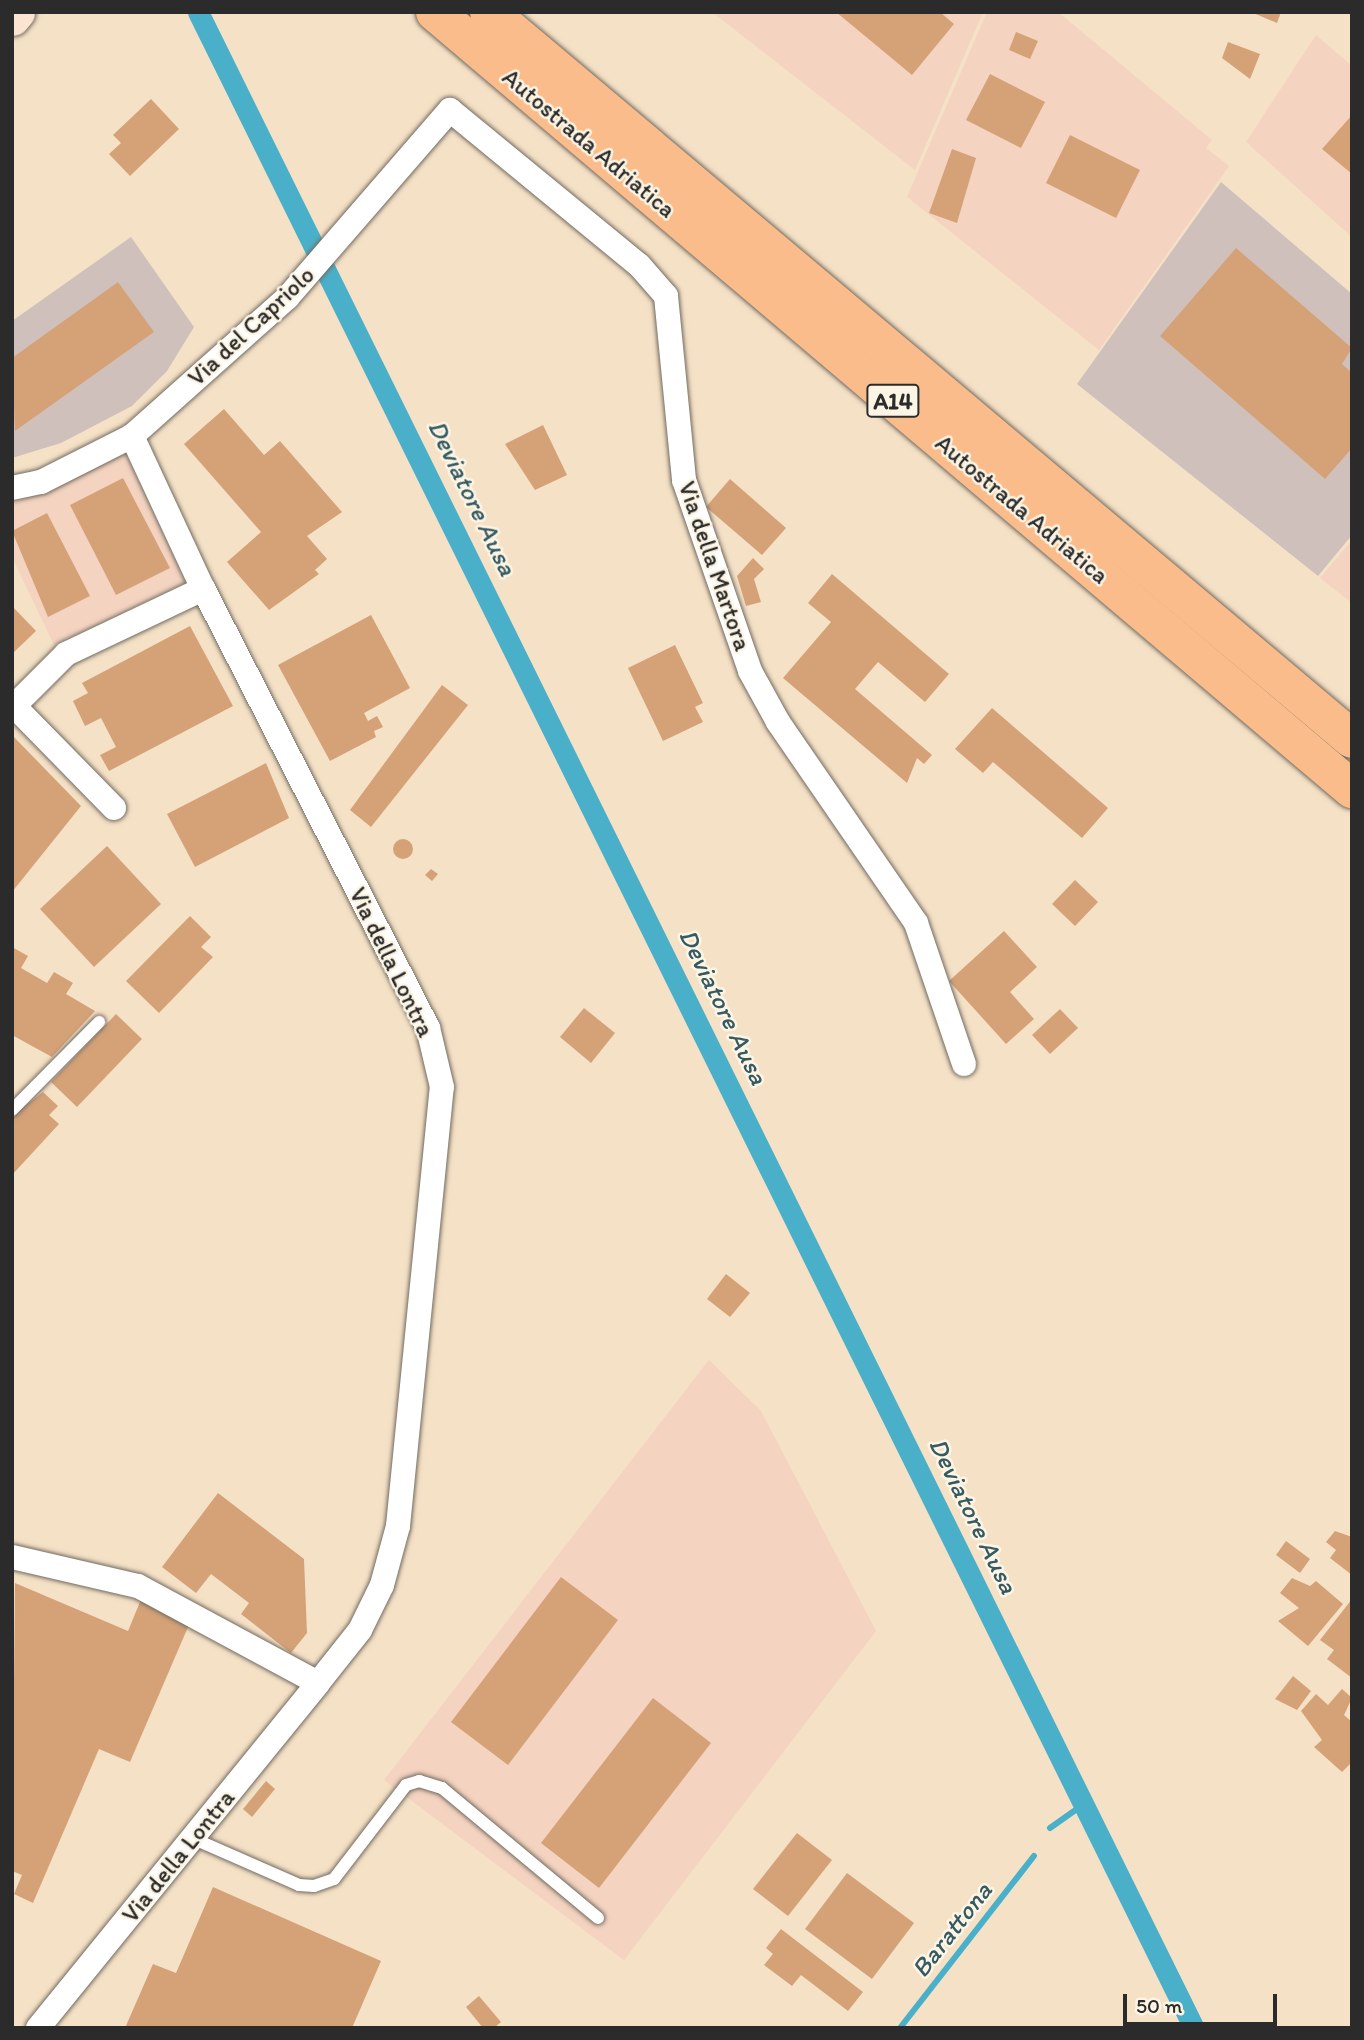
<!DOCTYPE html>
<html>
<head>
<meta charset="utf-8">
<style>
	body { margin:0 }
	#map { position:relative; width:1364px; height:2040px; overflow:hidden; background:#f5e1c6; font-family:Itim,sans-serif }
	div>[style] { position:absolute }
	.built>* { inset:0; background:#f4d3c0 }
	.industrial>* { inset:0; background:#d0c0bc }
	.stream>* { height:6px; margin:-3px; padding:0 3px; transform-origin:3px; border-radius:3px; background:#4ab0c9 }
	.canal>* { height:21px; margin:-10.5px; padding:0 10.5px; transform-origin:10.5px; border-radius:10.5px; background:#4ab0c9 }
	.building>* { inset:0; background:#d5a278 }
	.round { border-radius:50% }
	.roads { filter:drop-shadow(0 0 2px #726b61) drop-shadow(0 0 2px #726b61) }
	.lane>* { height:12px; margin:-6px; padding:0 6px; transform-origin:6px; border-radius:6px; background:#fff }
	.street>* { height:24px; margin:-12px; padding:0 12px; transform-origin:12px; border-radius:12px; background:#fff }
	.secondary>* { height:35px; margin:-17.5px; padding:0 17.5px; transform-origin:17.5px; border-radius:17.5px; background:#fde4d0 }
	.highway>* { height:38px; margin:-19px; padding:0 19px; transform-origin:19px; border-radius:19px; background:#f9bc8a }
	span { translate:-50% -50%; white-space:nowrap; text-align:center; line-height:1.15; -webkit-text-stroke:5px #fcf5e5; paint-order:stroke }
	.shield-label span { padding:2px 5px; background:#fcf5e5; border:2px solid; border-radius:5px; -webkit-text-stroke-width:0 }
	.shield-label { font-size:23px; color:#2b2b2b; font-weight:700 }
	.street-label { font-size:24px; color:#2b2b2b }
	.water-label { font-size:26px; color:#365a62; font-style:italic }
	.frame { position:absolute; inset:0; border:14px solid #2b2b2b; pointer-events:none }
	.scale { position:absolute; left:1123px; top:1994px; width:154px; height:32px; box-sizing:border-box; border:4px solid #2b2b2b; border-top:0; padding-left:9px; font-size:21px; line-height:24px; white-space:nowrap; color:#2b2b2b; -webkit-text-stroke:5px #fcf5e5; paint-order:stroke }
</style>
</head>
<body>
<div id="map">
	<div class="built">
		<i style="clip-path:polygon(712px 12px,983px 12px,915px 170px)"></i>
		<i style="clip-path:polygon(987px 12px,1058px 12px,1212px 140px,1206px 148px,1229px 166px,1099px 350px,907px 197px)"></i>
		<i style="clip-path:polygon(1316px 35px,1352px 66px,1352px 237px,1246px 142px)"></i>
		<i style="clip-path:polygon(124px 451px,187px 582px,54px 645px,12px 557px,12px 504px)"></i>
		<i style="clip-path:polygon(1352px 540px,1352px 603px,1320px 578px)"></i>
		<i style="clip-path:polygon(709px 1360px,761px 1411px,876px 1631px,624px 1960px,384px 1780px)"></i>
	</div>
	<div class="industrial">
		<i style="clip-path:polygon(1221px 182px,1352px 294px,1352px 535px,1318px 576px,1077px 384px)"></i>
		<i style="clip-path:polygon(131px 237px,194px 327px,167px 371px,132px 406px,61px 443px,12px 458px,12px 321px)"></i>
	</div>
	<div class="stream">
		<i style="left:1050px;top:1828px;width:42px;rotate:-35.2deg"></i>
		<i style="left:900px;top:2028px;width:218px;rotate:-52.1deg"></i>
	</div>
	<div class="canal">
		<i style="left:198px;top:12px;width:2249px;rotate:63.71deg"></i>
	</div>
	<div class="building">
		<i style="clip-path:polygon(836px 12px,940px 12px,954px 24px,912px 75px)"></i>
		<i style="clip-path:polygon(1251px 12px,1281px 12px,1277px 23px)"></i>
		<i style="clip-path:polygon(1016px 32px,1038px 41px,1030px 59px,1009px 50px)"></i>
		<i style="clip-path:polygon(1228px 42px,1260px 54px,1250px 79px,1222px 58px)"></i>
		<i style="clip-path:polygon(990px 74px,1045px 102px,1021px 148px,966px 120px)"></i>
		<i style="clip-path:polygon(151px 99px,179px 129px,130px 176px,109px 154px,121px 143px,113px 135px)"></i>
		<i style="clip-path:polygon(1352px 115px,1352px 174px,1322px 149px)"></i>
		<i style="clip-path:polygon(1070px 135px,1140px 170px,1116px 218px,1046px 183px)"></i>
		<i style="clip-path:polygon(952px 149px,976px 158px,957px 223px,929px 213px)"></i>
		<i style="clip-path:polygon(1236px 248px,1352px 348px,1342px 364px,1352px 373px,1352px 448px,1325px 479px,1160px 336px)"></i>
		<i style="clip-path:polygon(118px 282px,154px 332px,15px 431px,12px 358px)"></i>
		<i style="clip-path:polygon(224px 409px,264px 455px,280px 441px,342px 512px,307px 536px,327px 559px,315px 570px,319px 574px,269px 610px,227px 562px,261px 532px,184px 444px)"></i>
		<i style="clip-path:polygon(543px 425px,567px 475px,535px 490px,505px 444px)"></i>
		<i style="clip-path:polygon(123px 478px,170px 568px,116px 595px,70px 505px)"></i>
		<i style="clip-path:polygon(730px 479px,786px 528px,762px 555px,706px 507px)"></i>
		<i style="clip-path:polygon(47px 513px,90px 596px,48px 617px,12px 531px)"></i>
		<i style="clip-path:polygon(753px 558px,764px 569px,754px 579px,761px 602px,746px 606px,737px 576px)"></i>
		<i style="clip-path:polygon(832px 574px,949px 674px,925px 702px,878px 662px,855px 689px,932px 755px,924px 764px,917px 758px,907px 783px,783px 678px,831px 622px,808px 603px)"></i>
		<i style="clip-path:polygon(12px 606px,36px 631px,12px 654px)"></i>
		<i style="clip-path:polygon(371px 615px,410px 688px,364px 713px,368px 721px,377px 716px,383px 727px,374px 731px,376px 737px,330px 761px,278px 665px)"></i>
		<i style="clip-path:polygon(190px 626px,233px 706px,109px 771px,100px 755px,116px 747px,101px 718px,85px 726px,73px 701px,88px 693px,82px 683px)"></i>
		<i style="clip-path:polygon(675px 645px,703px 703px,695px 707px,703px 722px,663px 741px,628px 668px)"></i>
		<i style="clip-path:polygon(442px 685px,468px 705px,371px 827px,350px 810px)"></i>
		<i style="clip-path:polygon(992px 708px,1108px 808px,1082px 838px,993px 762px,983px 773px,955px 749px)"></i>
		<i style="clip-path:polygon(12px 735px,81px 806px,12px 892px)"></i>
		<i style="clip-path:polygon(266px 763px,289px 818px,195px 867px,167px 814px)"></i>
		<i class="round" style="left:393px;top:839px;width:20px;height:20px"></i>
		<i style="clip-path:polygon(107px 846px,161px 904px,94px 967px,40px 909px)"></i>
		<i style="clip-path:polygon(431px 869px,438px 874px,432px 881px,425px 875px)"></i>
		<i style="clip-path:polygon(1075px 880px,1098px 902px,1075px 926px,1052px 904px)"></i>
		<i style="clip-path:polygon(190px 916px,211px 937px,201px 947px,213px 957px,159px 1013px,126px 981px)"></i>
		<i style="clip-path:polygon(1004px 931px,1037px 967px,1010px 992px,1034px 1019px,1006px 1044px,949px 981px)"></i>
		<i style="clip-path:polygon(12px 947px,28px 956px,21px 968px,47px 983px,54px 972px,73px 983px,66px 994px,95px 1011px,52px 1057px,12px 1035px)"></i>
		<i style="clip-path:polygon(584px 1008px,615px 1033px,591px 1063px,560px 1037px)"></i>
		<i style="clip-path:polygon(1060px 1009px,1078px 1028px,1050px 1054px,1032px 1035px)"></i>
		<i style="clip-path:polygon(116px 1014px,142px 1039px,77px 1107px,51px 1082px)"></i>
		<i style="clip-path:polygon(43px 1092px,58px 1106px,49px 1115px,59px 1124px,12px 1175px,12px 1116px)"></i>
		<i style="clip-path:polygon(726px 1274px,750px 1293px,730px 1317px,707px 1299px)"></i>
		<i style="clip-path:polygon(218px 1493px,304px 1559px,307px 1633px,291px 1653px,241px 1614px,249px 1603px,211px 1574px,196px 1593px,162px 1567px)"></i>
		<i style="clip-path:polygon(1335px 1531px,1352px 1537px,1352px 1575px,1330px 1558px,1336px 1550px,1326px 1542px)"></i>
		<i style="clip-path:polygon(1286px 1541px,1310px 1559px,1300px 1573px,1276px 1555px)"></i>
		<i style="clip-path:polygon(561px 1577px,618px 1620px,508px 1765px,451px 1722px)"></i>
		<i style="clip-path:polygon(1292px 1578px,1310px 1586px,1316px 1581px,1343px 1604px,1308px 1646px,1278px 1621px,1299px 1608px,1280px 1593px)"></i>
		<i style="clip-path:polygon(15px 1583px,128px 1631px,142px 1597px,191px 1620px,130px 1762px,99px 1749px,33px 1903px,14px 1894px,22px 1875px,12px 1871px)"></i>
		<i style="clip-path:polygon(1352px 1599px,1352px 1678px,1327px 1659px,1334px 1650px,1320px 1640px)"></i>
		<i style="clip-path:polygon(1293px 1676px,1311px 1691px,1297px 1710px,1275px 1699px)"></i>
		<i style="clip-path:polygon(1342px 1689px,1352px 1698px,1344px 1715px,1352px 1722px,1352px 1762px,1342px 1772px,1314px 1747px,1322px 1740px,1301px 1711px,1316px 1694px,1328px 1705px)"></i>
		<i style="clip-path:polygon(653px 1698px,711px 1743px,599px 1888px,541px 1843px)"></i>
		<i style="clip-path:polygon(266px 1781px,275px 1789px,252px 1817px,243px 1809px)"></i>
		<i style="clip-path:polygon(797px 1833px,832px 1860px,788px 1916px,753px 1889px)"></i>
		<i style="clip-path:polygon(847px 1873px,914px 1923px,872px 1979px,805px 1929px)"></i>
		<i style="clip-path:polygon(213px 1887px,381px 1961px,352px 2028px,125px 2028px,153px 1964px,176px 1973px)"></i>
		<i style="clip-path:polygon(781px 1929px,863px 1992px,848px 2011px,801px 1975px,792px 1986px,764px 1965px,773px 1954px,766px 1948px)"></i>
		<i style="clip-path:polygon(479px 1996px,501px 2022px,494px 2028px,483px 2028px,466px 2007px)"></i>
	</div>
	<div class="roads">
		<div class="lane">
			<i style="left:12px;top:1110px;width:124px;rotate:-45.3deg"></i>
			<i style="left:192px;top:1838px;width:117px;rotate:23.7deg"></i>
			<i style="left:299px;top:1885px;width:15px;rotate:4deg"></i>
			<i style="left:314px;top:1886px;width:21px;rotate:-19deg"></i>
			<i style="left:334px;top:1879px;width:118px;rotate:-52.5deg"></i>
			<i style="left:406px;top:1785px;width:14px;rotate:-17deg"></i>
			<i style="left:419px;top:1781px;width:24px;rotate:17deg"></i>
			<i style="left:442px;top:1788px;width:203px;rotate:39.8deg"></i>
		</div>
		<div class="street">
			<i style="left:12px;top:488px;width:30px;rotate:-12deg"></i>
			<i style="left:41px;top:482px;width:102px;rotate:-26.8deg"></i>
			<i style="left:132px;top:436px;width:208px;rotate:-41.7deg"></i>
			<i style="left:287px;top:298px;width:249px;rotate:-49.1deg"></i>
			<i style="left:450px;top:110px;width:244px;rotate:39.4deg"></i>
			<i style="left:639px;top:265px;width:41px;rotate:48.9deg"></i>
			<i style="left:666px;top:296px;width:185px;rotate:84.4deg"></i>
			<i style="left:684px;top:480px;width:202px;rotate:70.9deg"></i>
			<i style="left:750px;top:671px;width:58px;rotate:61.2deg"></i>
			<i style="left:778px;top:722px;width:244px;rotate:55.5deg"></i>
			<i style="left:916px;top:923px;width:149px;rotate:71.2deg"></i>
			<i style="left:114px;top:808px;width:143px;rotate:-134.4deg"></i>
			<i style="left:14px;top:706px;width:74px;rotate:-45deg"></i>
			<i style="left:66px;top:654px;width:152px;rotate:-25.4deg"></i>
			<i style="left:12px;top:1557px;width:129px;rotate:13deg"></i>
			<i style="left:138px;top:1586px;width:204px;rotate:28.3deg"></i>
			<i style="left:38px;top:2028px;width:444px;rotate:-50.9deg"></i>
			<i style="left:318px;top:1683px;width:68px;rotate:-51.6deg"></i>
			<i style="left:360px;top:1630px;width:50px;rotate:-63.9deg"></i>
			<i style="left:382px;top:1585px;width:61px;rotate:-74.8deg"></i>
			<i style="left:398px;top:1526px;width:441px;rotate:-84.3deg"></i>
			<i style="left:442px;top:1087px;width:61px;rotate:-103.3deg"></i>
			<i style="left:428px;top:1028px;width:493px;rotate:-117.1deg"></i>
			<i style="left:203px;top:589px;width:169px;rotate:-114.9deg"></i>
		</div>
		<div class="secondary">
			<i style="left:12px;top:18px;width:8px;rotate:-50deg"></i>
		</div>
		<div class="highway">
			<i style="left:435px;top:12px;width:1202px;rotate:40.28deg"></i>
			<i style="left:489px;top:12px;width:1128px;rotate:40.11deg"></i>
		</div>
	</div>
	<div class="shield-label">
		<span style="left:893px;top:401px">A14</span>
	</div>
	<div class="street-label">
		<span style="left:589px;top:143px;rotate:40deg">Autostrada Adriatica</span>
		<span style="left:251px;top:326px;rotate:-43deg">Via del Capriolo</span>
		<span style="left:1022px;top:509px;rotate:40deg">Autostrada Adriatica</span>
		<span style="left:715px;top:566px;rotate:71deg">Via della Martora</span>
		<span style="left:392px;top:962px;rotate:64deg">Via della Lontra</span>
		<span style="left:178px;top:1856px;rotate:-51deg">Via della Lontra</span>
	</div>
	<div class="water-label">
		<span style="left:472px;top:498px;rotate:64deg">Deviatore Ausa</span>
		<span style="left:723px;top:1007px;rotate:64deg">Deviatore Ausa</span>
		<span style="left:973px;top:1516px;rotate:64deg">Deviatore Ausa</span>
		<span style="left:952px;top:1930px;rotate:-52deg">Barattona</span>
	</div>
	<div class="frame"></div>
	<div class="scale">50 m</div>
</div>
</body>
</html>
